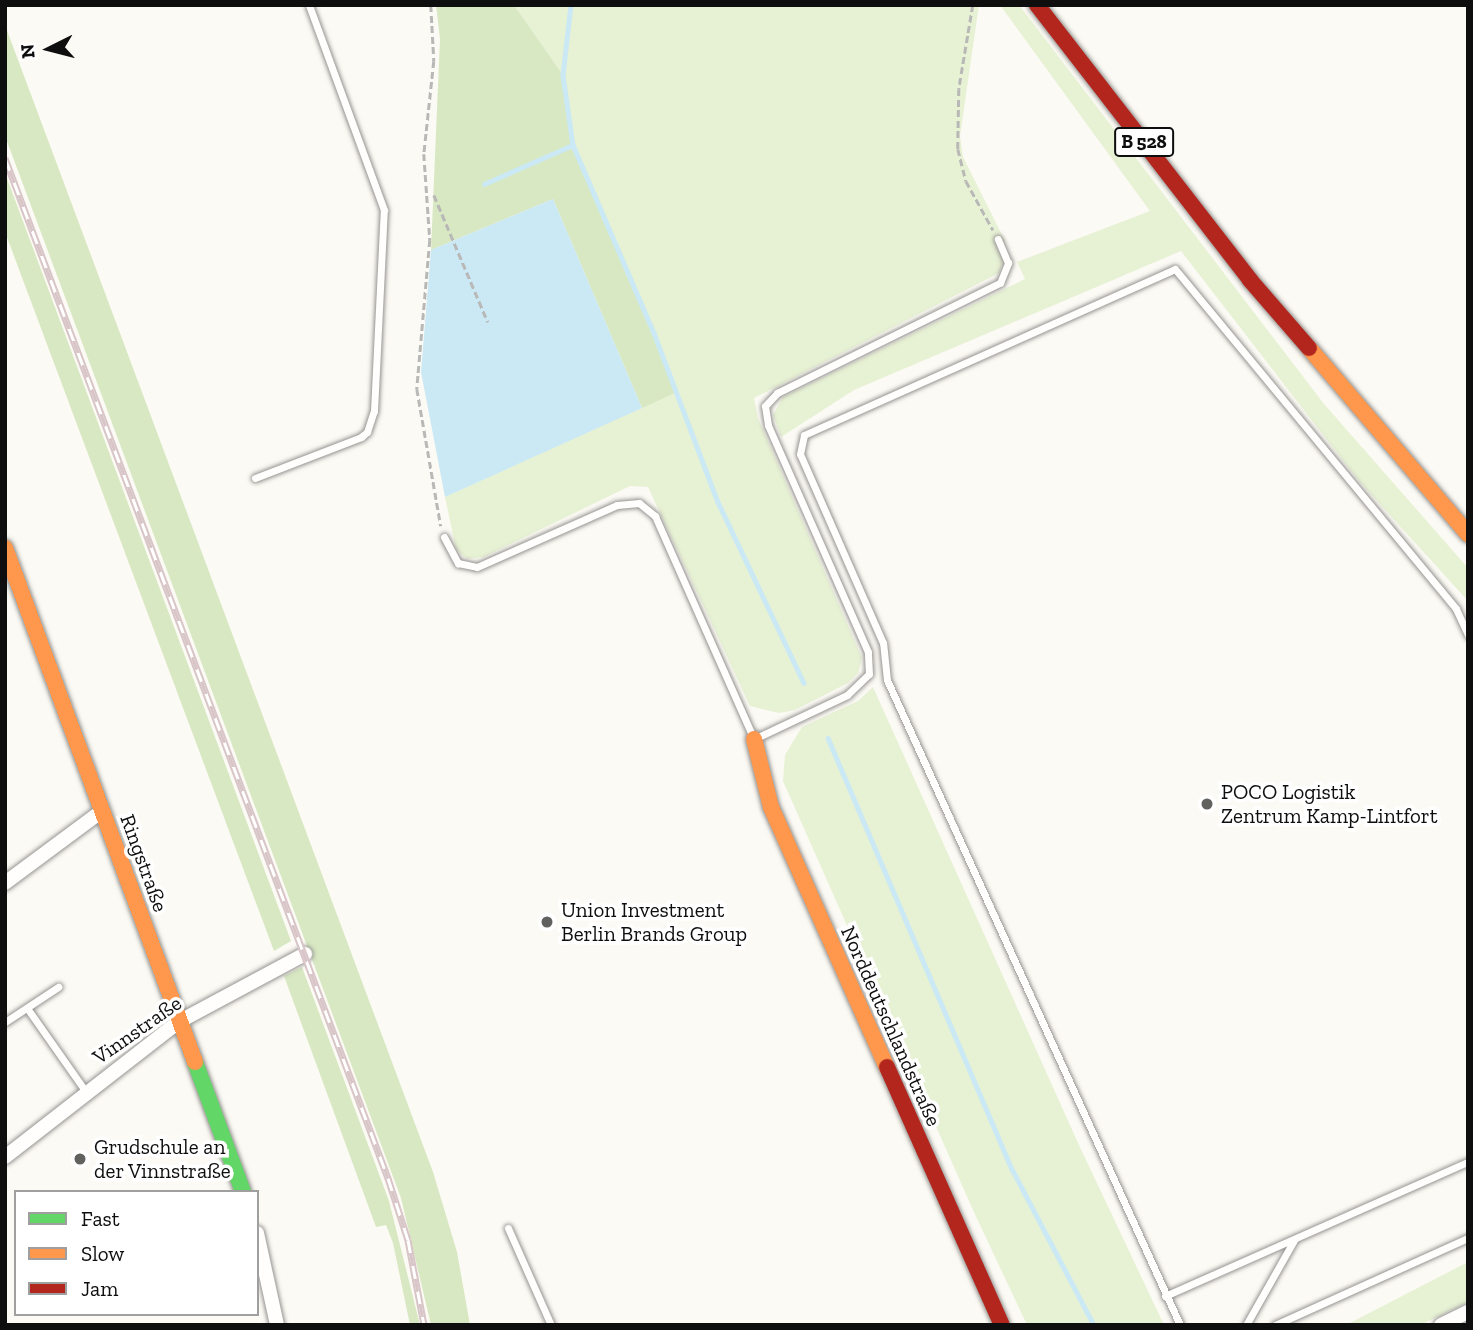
<!DOCTYPE html>
<html>
<head>
<meta charset="utf-8">
<style>
	body { margin:0 }
	#map { position:relative; width:1473px; height:1330px; overflow:hidden; background:#fcfaf4; font-family:"Zilla Slab",serif }
	div>[style] { position:absolute }
	.green>* { inset:0; background:#e7f1d4 }
	.forest>* { inset:0; background:#d8e8c2 }
	.water>* { inset:0; background:#cae9f5 }
	.stream>* { height:4.5px; margin:-2.25px; padding:0 2.25px; transform-origin:2.25px; border-radius:2.25px; background:#cae9f5 }
	.path>* { height:2.5px; margin-top:-1.25px; transform-origin:0; background:repeating-linear-gradient(90deg,#b8b8b7 0 7px,transparent 0 10.5px) }
	.roads { filter:drop-shadow(0 0 2px #959492) drop-shadow(0 0 2px #959492) }
	.lane>* { height:7px; margin:-3.5px; padding:0 3.5px; transform-origin:3.5px; border-radius:3.5px; background:#fffefd }
	.street>* { height:14px; margin:-7px; padding:0 7px; transform-origin:7px; border-radius:7px; background:#fffefd }
	.fast>* { height:16px; margin:-8px; padding:0 8px; transform-origin:8px; border-radius:8px; background:#63d668 }
	.slow>* { height:16px; margin:-8px; padding:0 8px; transform-origin:8px; border-radius:8px; background:#ff974d }
	.jam>* { height:16px; margin:-8px; padding:0 8px; transform-origin:8px; border-radius:8px; background:#b3261e }
	.rail>* { height:7px; margin-top:-3.5px; transform-origin:0; background:repeating-linear-gradient(90deg,#fff 0 13px,#d8c5c7 0 26px); box-sizing:border-box; border-block:2px solid #d8c5c7 }
	.dots>* { width:19px; height:19px; translate:-50% -50%; box-sizing:border-box; border:4px solid #fff; border-radius:50% }
	span { translate:-50% -50%; white-space:nowrap; text-align:center; line-height:1.15; -webkit-text-stroke:7px #fff; paint-order:stroke }
	.shield-label span { padding:2px 5px; background:#fff; border:2px solid; border-radius:5px; -webkit-text-stroke-width:0 }
	.shield-label { font-size:19px; color:#0e0e0e; font-weight:700 }
	.poi-label { font-size:21px; color:#0e0e0e }
	.left { translate:0 -50%; text-align:left }
	.street-label { font-size:21px; color:#0e0e0e }
	.frame { position:absolute; inset:0; border:7px solid #0e0e0e; pointer-events:none }
	.legend { position:absolute; left:14px; top:1190px; width:245px; height:126px; box-sizing:border-box; background:#fff; border:2px solid #9f9f9f; margin:0; padding:9px 12px; list-style:none; font-size:21px; color:#0e0e0e }
	.legend li { display:flex; align-items:center; gap:14px; height:35px }
	.legend b { width:35px; border:2px solid #9f9f9f }
	.north { position:absolute; left:14px; top:14px; width:70px; height:70px; -webkit-text-stroke:5px #fff; paint-order:stroke; rotate:264deg; font-size:19px; font-weight:700; line-height:28px; text-align:center; color:#0e0e0e }
	.north::after { content:''; display:block; margin:auto; width:24px; height:32px; background:#0e0e0e; clip-path:polygon(50% 0,100% 100%,50% 72%,0 100%) }
</style>
</head>
<body>
<div id="map">
	<div class="green">
		<i style="clip-path:polygon(514px 5px,979px 5px,960px 136px,963px 157px,1005px 241px,997px 245px,1003px 262px,999px 273px,754px 398px,758px 418px,862px 658px,858px 673px,848px 683px,795px 710px,779px 713px,750px 706px,648px 487px,630px 486px,484px 557px,467px 559px,456px 549px,445px 497px,676px 392px,573px 145px,563px 75px)"></i>
		<i style="clip-path:polygon(1000px 5px,1019px 5px,1324px 404px,1468px 568px,1468px 601px,1358px 480px,1181px 251px,854px 390px,781px 437px,773px 415px,783px 397px,1025px 279px,1017px 262px,1150px 211px)"></i>
		<i style="clip-path:polygon(873px 687px,1078px 1143px,1164px 1325px,1027px 1325px,973px 1210px,783px 781px,785px 755px,802px 727px,858px 701px)"></i>
		<i style="clip-path:polygon(1468px 1262px,1468px 1302px,1420px 1325px,1346px 1325px)"></i>
	</div>
	<div class="forest">
		<i style="clip-path:polygon(436px 5px,514px 5px,563px 75px,573px 145px,677px 392px,642px 408px,553px 199px,431px 250px,440px 39px)"></i>
		<i style="clip-path:polygon(5px 25px,433px 1172px,457px 1252px,470px 1325px,431px 1325px,401px 1198px,5px 136px)"></i>
		<i style="clip-path:polygon(5px 173px,291px 941px,274px 951px,5px 232px)"></i>
		<i style="clip-path:polygon(302px 967px,389px 1201px,420px 1325px,410px 1325px,393px 1243px,386px 1225px,376px 1227px,284px 976px)"></i>
	</div>
	<div class="water">
		<i style="clip-path:polygon(553px 199px,642px 408px,445px 497px,421px 372px,431px 250px)"></i>
	</div>
	<div class="stream">
		<i style="left:571px;top:5px;width:70px;rotate:96.5deg"></i>
		<i style="left:563px;top:75px;width:71px;rotate:81.9deg"></i>
		<i style="left:573px;top:145px;width:205px;rotate:66.7deg"></i>
		<i style="left:654px;top:333px;width:181px;rotate:69.3deg"></i>
		<i style="left:718px;top:502px;width:200px;rotate:64.6deg"></i>
		<i style="left:484px;top:184px;width:97px;rotate:-23.7deg"></i>
		<i style="left:828px;top:738px;width:469px;rotate:66.9deg"></i>
		<i style="left:1012px;top:1169px;width:176px;rotate:62.3deg"></i>
	</div>
	<div class="path">
		<i style="left:431px;top:5px;width:56px;rotate:86.9deg"></i>
		<i style="left:434px;top:61px;width:94px;rotate:96.1deg"></i>
		<i style="left:424px;top:154px;width:86px;rotate:86deg"></i>
		<i style="left:430px;top:240px;width:150px;rotate:95deg"></i>
		<i style="left:417px;top:389px;width:139px;rotate:80.1deg"></i>
		<i style="left:973px;top:5px;width:85px;rotate:99.5deg"></i>
		<i style="left:959px;top:89px;width:60px;rotate:91deg"></i>
		<i style="left:958px;top:149px;width:33px;rotate:76deg"></i>
		<i style="left:966px;top:181px;width:56px;rotate:61.1deg"></i>
		<i style="left:434px;top:195px;width:138px;rotate:67deg"></i>
	</div>
	<div class="roads">
		<div class="lane">
			<i style="left:255px;top:478px;width:114px;rotate:-21.1deg"></i>
			<i style="left:361px;top:437px;width:8px;rotate:-40deg"></i>
			<i style="left:367px;top:432px;width:22px;rotate:-72deg"></i>
			<i style="left:374px;top:411px;width:201px;rotate:-87.2deg"></i>
			<i style="left:384px;top:210px;width:218px;rotate:-110.1deg"></i>
			<i style="left:444px;top:537px;width:30px;rotate:62deg"></i>
			<i style="left:458px;top:563px;width:19px;rotate:12deg"></i>
			<i style="left:477px;top:567px;width:153px;rotate:-23.9deg"></i>
			<i style="left:617px;top:505px;width:22px;rotate:-5deg"></i>
			<i style="left:639px;top:503px;width:21px;rotate:39deg"></i>
			<i style="left:655px;top:516px;width:244px;rotate:66.1deg"></i>
			<i style="left:754px;top:739px;width:103px;rotate:-25.3deg"></i>
			<i style="left:847px;top:695px;width:30px;rotate:-44deg"></i>
			<i style="left:869px;top:674px;width:22px;rotate:-93deg"></i>
			<i style="left:868px;top:652px;width:248px;rotate:-113.8deg"></i>
			<i style="left:768px;top:425px;width:19px;rotate:-99deg"></i>
			<i style="left:765px;top:406px;width:18px;rotate:-47deg"></i>
			<i style="left:777px;top:393px;width:249px;rotate:-26.3deg"></i>
			<i style="left:1000px;top:283px;width:22px;rotate:-68deg"></i>
			<i style="left:1008px;top:263px;width:26px;rotate:-113deg"></i>
			<i style="left:27px;top:1008px;width:103px;rotate:54.9deg"></i>
			<i style="left:5px;top:1022px;width:64px;rotate:-33.4deg"></i>
			<i style="left:508px;top:1228px;width:106px;rotate:66.1deg"></i>
			<i style="left:1165px;top:1296px;width:331px;rotate:-23.9deg"></i>
			<i style="left:1180px;top:1325px;width:708px;rotate:-114.43deg"></i>
			<i style="left:887px;top:680px;width:37px;rotate:-96deg"></i>
			<i style="left:883px;top:643px;width:206px;rotate:-113.7deg"></i>
			<i style="left:800px;top:454px;width:19px;rotate:-78deg"></i>
			<i style="left:804px;top:435px;width:406px;rotate:-24.1deg"></i>
			<i style="left:1175px;top:269px;width:441px;rotate:50.4deg"></i>
			<i style="left:1456px;top:609px;width:29px;rotate:65deg"></i>
			<i style="left:1246px;top:1325px;width:98px;rotate:-60.5deg"></i>
			<i style="left:1275px;top:1325px;width:212px;rotate:-24.3deg"></i>
		</div>
		<div class="street">
			<i style="left:5px;top:883px;width:121px;rotate:-36.6deg"></i>
			<i style="left:5px;top:1157px;width:222px;rotate:-37.9deg"></i>
			<i style="left:180px;top:1021px;width:142px;rotate:-28.2deg"></i>
			<i style="left:257px;top:1233px;width:94px;rotate:77.7deg"></i>
			<i style="left:1441px;top:1325px;width:30px;rotate:-26deg"></i>
		</div>
		<div class="fast">
			<i style="left:195px;top:1062px;width:139px;rotate:69.7deg"></i>
		</div>
		<div class="slow">
			<i style="left:1309px;top:348px;width:245px;rotate:49.5deg"></i>
			<i style="left:5px;top:548px;width:548px;rotate:69.71deg"></i>
			<i style="left:754px;top:739px;width:70px;rotate:76deg"></i>
			<i style="left:771px;top:807px;width:285px;rotate:66deg"></i>
		</div>
		<div class="jam">
			<i style="left:1037px;top:5px;width:348px;rotate:52.2deg"></i>
			<i style="left:1250px;top:280px;width:90px;rotate:49.1deg"></i>
			<i style="left:887px;top:1067px;width:282px;rotate:66deg"></i>
		</div>
	</div>
	<div class="rail">
		<i style="left:5px;top:158px;width:1090px;rotate:69.42deg"></i>
		<i style="left:388px;top:1178px;width:65px;rotate:72.1deg"></i>
		<i style="left:408px;top:1240px;width:86px;rotate:79.3deg"></i>
	</div>
	<div class="dots">
		<i style="left:1207px;top:804px;background:#61615e"></i>
		<i style="left:547px;top:922px;background:#61615e"></i>
		<i style="left:80px;top:1159px;background:#61615e"></i>
	</div>
	<div class="shield-label">
		<span style="left:1144px;top:142px">B 528</span>
	</div>
	<div class="poi-label">
		<span class="left" style="left:1221px;top:804px">POCO Logistik<br>Zentrum Kamp-Lintfort</span>
		<span class="left" style="left:561px;top:922px">Union Investment<br>Berlin Brands Group</span>
		<span class="left" style="left:94px;top:1159px">Grudschule an<br>der Vinnstraße</span>
	</div>
	<div class="street-label">
		<span style="left:144px;top:863px;rotate:70deg">Ringstraße</span>
		<span style="left:891px;top:1026px;rotate:66deg">Norddeutschlandstraße</span>
		<span style="left:137px;top:1030px;rotate:-35deg">Vinnstraße</span>
	</div>
	<div class="frame"></div>
	<ul class="legend">
	<li><b style="height:9px;background:#63d668"></b>Fast</li>
	<li><b style="height:9px;background:#ff974d"></b>Slow</li>
	<li><b style="height:9px;background:#b3261e"></b>Jam</li>
	</ul>
	<div class="north">N</div>
</div>
</body>
</html>
